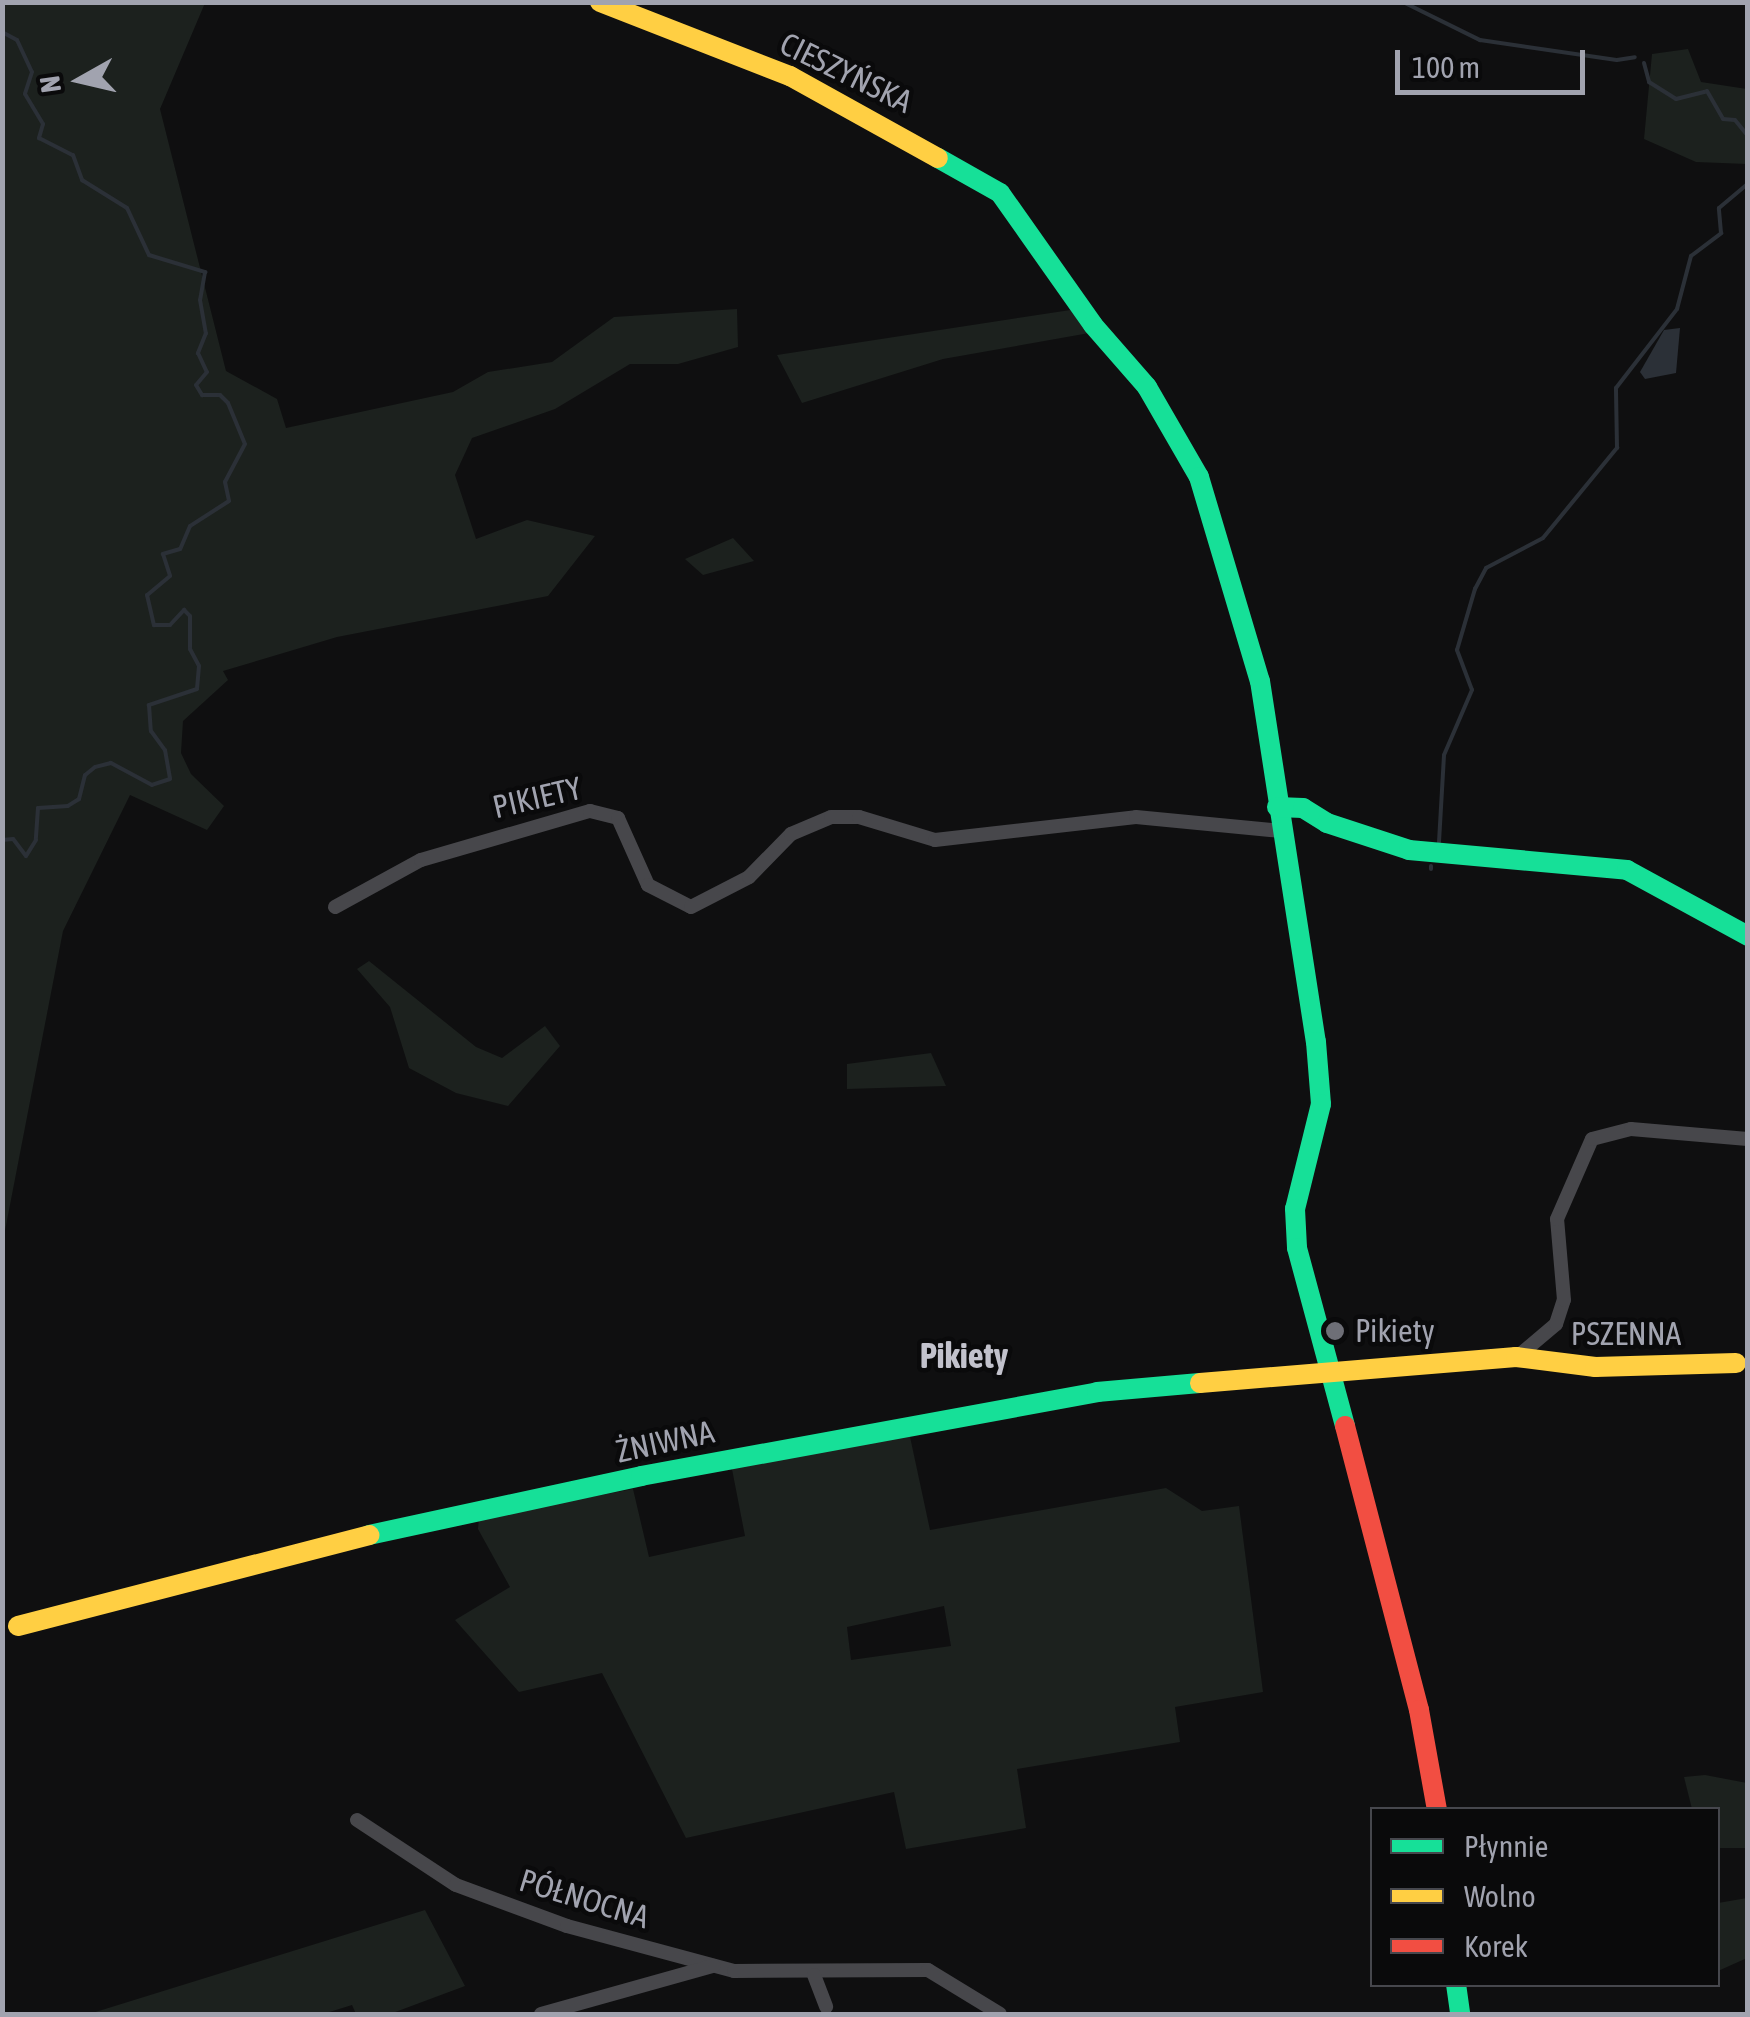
<!DOCTYPE html>
<html>
<head>
<meta charset="utf-8">
<style>
	body { margin:0 }
	#map { position:relative; width:1750px; height:2017px; overflow:hidden; background:#0f0f10; font-family:"Asap Condensed",sans-serif }
	div>[style] { position:absolute }
	.green>* { inset:0; background:#1c211e }
	.water>* { inset:0; background:#2b3037 }
	.stream>* { height:4px; margin:-2px; padding:0 2px; transform-origin:2px; border-radius:2px; background:#2b3037 }
	.street>* { height:14px; margin:-7px; padding:0 7px; transform-origin:7px; border-radius:7px; background:#47474b }
	.fast>* { height:20px; margin:-10px; padding:0 10px; transform-origin:10px; border-radius:10px; background:#16e098 }
	.slow>* { height:20px; margin:-10px; padding:0 10px; transform-origin:10px; border-radius:10px; background:#ffcf43 }
	.jam>* { height:20px; margin:-10px; padding:0 10px; transform-origin:10px; border-radius:10px; background:#f24e42 }
	.dots>* { width:28px; height:28px; translate:-50% -50%; box-sizing:border-box; border:5px solid #0a0a0b; border-radius:50% }
	span { translate:-50% -50%; white-space:nowrap; text-align:center; line-height:1.15; -webkit-text-stroke:9px #0a0a0b; paint-order:stroke }
	.street-label { font-size:32px; color:#a1a3af }
	.poi-label { font-size:32px; color:#a1a3af }
	.left { translate:0 -50%; text-align:left }
	.neighbourhood-label { font-size:35px; color:#c2c2cc; font-weight:700 }
	.frame { position:absolute; inset:0; border:5px solid #a1a3af; pointer-events:none }
	.legend { position:absolute; left:1370px; top:1807px; width:350px; height:180px; box-sizing:border-box; background:#0a0a0b; border:2px solid #46474d; margin:0; padding:12px 18px; list-style:none; font-size:30px; color:#a1a3af }
	.legend li { display:flex; align-items:center; gap:20px; height:50px }
	.legend b { width:50px; border:2px solid #46474d }
	.north { position:absolute; left:30px; top:30px; width:100px; height:100px; -webkit-text-stroke:8px #0a0a0b; paint-order:stroke; rotate:262deg; font-size:28px; font-weight:700; line-height:40px; text-align:center; color:#a1a3af }
	.north::after { content:''; display:block; margin:auto; width:35px; height:45px; background:#a1a3af; clip-path:polygon(50% 0,100% 100%,50% 72%,0 100%) }
	.scale { position:absolute; left:1395px; top:50px; width:190px; height:45px; box-sizing:border-box; border:5px solid #a1a3af; border-top:0; padding-left:12px; font-size:30px; line-height:35px; white-space:nowrap; color:#a1a3af; -webkit-text-stroke:8px #0a0a0b; paint-order:stroke }
</style>
</head>
<body>
<div id="map">
	<div class="green">
		<i style="clip-path:polygon(3px 2px,205px 3px,160px 109px,226px 371px,277px 399px,286px 428px,453px 392px,488px 372px,552px 362px,614px 317px,737px 309px,738px 347px,678px 364px,630px 364px,555px 409px,472px 438px,455px 475px,476px 539px,527px 520px,595px 536px,548px 596px,337px 637px,223px 671px,228px 680px,183px 721px,181px 753px,191px 774px,224px 806px,207px 830px,130px 795px,63px 931px,3px 1241px)"></i>
		<i style="clip-path:polygon(1688px 49px,1701px 82px,1747px 89px,1747px 164px,1696px 162px,1644px 139px,1652px 54px)"></i>
		<i style="clip-path:polygon(1077px 309px,1095px 332px,943px 359px,802px 403px,777px 355px)"></i>
		<i style="clip-path:polygon(733px 538px,754px 561px,703px 575px,685px 559px)"></i>
		<i style="clip-path:polygon(369px 961px,476px 1047px,502px 1058px,545px 1026px,560px 1046px,508px 1106px,456px 1093px,409px 1068px,390px 1007px,357px 969px)"></i>
		<i style="clip-path:polygon(931px 1053px,946px 1086px,847px 1089px,847px 1064px)"></i>
		<i style="clip-path:polygon(evenodd,909px 1432px,930px 1530px,1166px 1488px,1202px 1511px,1239px 1506px,1263px 1692px,1175px 1707px,1180px 1742px,1017px 1769px,1026px 1828px,906px 1849px,894px 1792px,686px 1838px,602px 1673px,519px 1692px,455px 1620px,510px 1587px,478px 1529px,479px 1518px,633px 1489px,649px 1557px,745px 1536px,731px 1464px,909px 1432px,944px 1606px,951px 1646px,851px 1660px,847px 1627px,944px 1606px)"></i>
		<i style="clip-path:polygon(1705px 1775px,1747px 1783px,1747px 1848px,1718px 1848px,1718px 1810px,1692px 1809px,1684px 1777px)"></i>
		<i style="clip-path:polygon(1747px 1898px,1747px 1958px,1718px 1971px,1718px 1903px)"></i>
		<i style="clip-path:polygon(425px 1910px,465px 1986px,390px 2014px,356px 2014px,352px 2005px,323px 2014px,89px 2014px)"></i>
	</div>
	<div class="water">
		<i style="clip-path:polygon(1680px 328px,1676px 373px,1645px 379px,1640px 372px,1664px 330px)"></i>
	</div>
	<div class="stream">
		<i style="left:1403px;top:2px;width:86px;rotate:26.3deg"></i>
		<i style="left:1480px;top:40px;width:138px;rotate:8.3deg"></i>
		<i style="left:1617px;top:60px;width:18px;rotate:-9deg"></i>
		<i style="left:2px;top:32px;width:17px;rotate:28deg"></i>
		<i style="left:17px;top:40px;width:35px;rotate:65deg"></i>
		<i style="left:32px;top:72px;width:23px;rotate:108deg"></i>
		<i style="left:25px;top:94px;width:35px;rotate:59deg"></i>
		<i style="left:43px;top:124px;width:15px;rotate:106deg"></i>
		<i style="left:39px;top:138px;width:38px;rotate:27deg"></i>
		<i style="left:73px;top:155px;width:27px;rotate:70deg"></i>
		<i style="left:82px;top:180px;width:53px;rotate:31.9deg"></i>
		<i style="left:127px;top:208px;width:52px;rotate:64.9deg"></i>
		<i style="left:149px;top:255px;width:59px;rotate:16.9deg"></i>
		<i style="left:205px;top:272px;width:28px;rotate:100deg"></i>
		<i style="left:200px;top:300px;width:34px;rotate:80deg"></i>
		<i style="left:206px;top:333px;width:22px;rotate:112deg"></i>
		<i style="left:198px;top:353px;width:21px;rotate:65deg"></i>
		<i style="left:207px;top:372px;width:17px;rotate:130deg"></i>
		<i style="left:196px;top:385px;width:12px;rotate:59deg"></i>
		<i style="left:202px;top:395px;width:18px"></i>
		<i style="left:220px;top:395px;width:11px;rotate:45deg"></i>
		<i style="left:228px;top:403px;width:44px;rotate:67.5deg"></i>
		<i style="left:245px;top:444px;width:43px;rotate:117.8deg"></i>
		<i style="left:225px;top:482px;width:19px;rotate:78deg"></i>
		<i style="left:229px;top:501px;width:46px;rotate:147.3deg"></i>
		<i style="left:190px;top:526px;width:25px;rotate:113deg"></i>
		<i style="left:180px;top:549px;width:18px;rotate:164deg"></i>
		<i style="left:163px;top:554px;width:23px;rotate:72deg"></i>
		<i style="left:170px;top:576px;width:30px;rotate:140deg"></i>
		<i style="left:147px;top:595px;width:31px;rotate:77deg"></i>
		<i style="left:154px;top:625px;width:16px"></i>
		<i style="left:170px;top:625px;width:21px;rotate:-47deg"></i>
		<i style="left:184px;top:610px;width:8px;rotate:45deg"></i>
		<i style="left:190px;top:616px;width:33px;rotate:90deg"></i>
		<i style="left:190px;top:649px;width:19px;rotate:62deg"></i>
		<i style="left:199px;top:666px;width:23px;rotate:95deg"></i>
		<i style="left:197px;top:689px;width:51px;rotate:161.6deg"></i>
		<i style="left:149px;top:705px;width:26px;rotate:86deg"></i>
		<i style="left:151px;top:731px;width:24px;rotate:54deg"></i>
		<i style="left:165px;top:750px;width:29px;rotate:80deg"></i>
		<i style="left:170px;top:779px;width:19px;rotate:162deg"></i>
		<i style="left:152px;top:785px;width:47px;rotate:-151.8deg"></i>
		<i style="left:111px;top:763px;width:16px;rotate:166deg"></i>
		<i style="left:95px;top:767px;width:13px;rotate:141deg"></i>
		<i style="left:85px;top:775px;width:25px;rotate:104deg"></i>
		<i style="left:79px;top:799px;width:13px;rotate:148deg"></i>
		<i style="left:68px;top:806px;width:30px;rotate:176deg"></i>
		<i style="left:38px;top:808px;width:32px;rotate:94deg"></i>
		<i style="left:36px;top:840px;width:19px;rotate:122deg"></i>
		<i style="left:26px;top:856px;width:21px;rotate:-127deg"></i>
		<i style="left:13px;top:839px;width:11px;rotate:175deg"></i>
		<i style="left:1644px;top:63px;width:20px;rotate:75deg"></i>
		<i style="left:1649px;top:82px;width:32px;rotate:32deg"></i>
		<i style="left:1676px;top:99px;width:32px;rotate:-14deg"></i>
		<i style="left:1707px;top:91px;width:32px;rotate:60deg"></i>
		<i style="left:1723px;top:119px;width:12px;rotate:5deg"></i>
		<i style="left:1735px;top:120px;width:21px;rotate:51deg"></i>
		<i style="left:1439px;top:842px;width:87px;rotate:-86.7deg"></i>
		<i style="left:1444px;top:755px;width:71px;rotate:-66.7deg"></i>
		<i style="left:1472px;top:690px;width:43px;rotate:-110.6deg"></i>
		<i style="left:1457px;top:650px;width:64px;rotate:-73.6deg"></i>
		<i style="left:1475px;top:589px;width:24px;rotate:-62deg"></i>
		<i style="left:1486px;top:568px;width:64px;rotate:-27.8deg"></i>
		<i style="left:1543px;top:538px;width:117px;rotate:-50.6deg"></i>
		<i style="left:1617px;top:448px;width:60px;rotate:-91deg"></i>
		<i style="left:1616px;top:388px;width:100px;rotate:-52.3deg"></i>
		<i style="left:1677px;top:309px;width:55px;rotate:-75.2deg"></i>
		<i style="left:1691px;top:256px;width:38px;rotate:-37deg"></i>
		<i style="left:1721px;top:233px;width:25px;rotate:-95deg"></i>
		<i style="left:1719px;top:208px;width:38px;rotate:-40deg"></i>
		<i style="left:1431px;top:866px;width:3px;rotate:90deg"></i>
	</div>
	<div class="street">
		<i style="left:335px;top:907px;width:98px;rotate:-28.7deg"></i>
		<i style="left:421px;top:860px;width:176px;rotate:-16.2deg"></i>
		<i style="left:590px;top:811px;width:29px;rotate:14deg"></i>
		<i style="left:618px;top:818px;width:73px;rotate:65.9deg"></i>
		<i style="left:648px;top:885px;width:48px;rotate:27.1deg"></i>
		<i style="left:691px;top:907px;width:65px;rotate:-27.3deg"></i>
		<i style="left:749px;top:877px;width:60px;rotate:-45.7deg"></i>
		<i style="left:791px;top:834px;width:43px;rotate:-23deg"></i>
		<i style="left:831px;top:817px;width:28px"></i>
		<i style="left:859px;top:817px;width:79px;rotate:16.8deg"></i>
		<i style="left:935px;top:840px;width:202px;rotate:-6.5deg"></i>
		<i style="left:1136px;top:817px;width:146px;rotate:5.5deg"></i>
		<i style="left:1517px;top:1357px;width:51px;rotate:-40.2deg"></i>
		<i style="left:1556px;top:1324px;width:25px;rotate:-72deg"></i>
		<i style="left:1564px;top:1300px;width:81px;rotate:-94.9deg"></i>
		<i style="left:1557px;top:1219px;width:87px;rotate:-66.4deg"></i>
		<i style="left:1592px;top:1139px;width:40px;rotate:-14.4deg"></i>
		<i style="left:1631px;top:1129px;width:117px;rotate:4.9deg"></i>
		<i style="left:357px;top:1820px;width:118px;rotate:33.3deg"></i>
		<i style="left:456px;top:1885px;width:118px;rotate:20.3deg"></i>
		<i style="left:567px;top:1926px;width:173px;rotate:15.1deg"></i>
		<i style="left:734px;top:1971px;width:194px;rotate:-0.3deg"></i>
		<i style="left:928px;top:1970px;width:84px;rotate:31.4deg"></i>
		<i style="left:814px;top:1975px;width:34px;rotate:69deg"></i>
		<i style="left:541px;top:2014px;width:179px;rotate:-15.6deg"></i>
	</div>
	<div class="fast">
		<i style="left:938px;top:158px;width:71px;rotate:29.4deg"></i>
		<i style="left:1000px;top:193px;width:161px;rotate:54.8deg"></i>
		<i style="left:1093px;top:325px;width:82px;rotate:48.9deg"></i>
		<i style="left:1147px;top:387px;width:104px;rotate:60deg"></i>
		<i style="left:1199px;top:477px;width:213px;rotate:73.4deg"></i>
		<i style="left:1260px;top:681px;width:365px;rotate:81.2deg"></i>
		<i style="left:1316px;top:1042px;width:62px;rotate:85.4deg"></i>
		<i style="left:1321px;top:1104px;width:108px;rotate:103.9deg"></i>
		<i style="left:1295px;top:1209px;width:39px;rotate:87deg"></i>
		<i style="left:1297px;top:1248px;width:184px;rotate:74.9deg"></i>
		<i style="left:1277px;top:807px;width:26px;rotate:2deg"></i>
		<i style="left:1303px;top:808px;width:28px;rotate:32deg"></i>
		<i style="left:1327px;top:823px;width:86px;rotate:18.2deg"></i>
		<i style="left:1409px;top:850px;width:219px;rotate:5.2deg"></i>
		<i style="left:1627px;top:870px;width:138px;rotate:28.6deg"></i>
		<i style="left:369px;top:1535px;width:278px;rotate:-12.2deg"></i>
		<i style="left:641px;top:1476px;width:464px;rotate:-10.4deg"></i>
		<i style="left:1097px;top:1392px;width:103px;rotate:-5deg"></i>
		<i style="left:1456px;top:1984px;width:30px;rotate:82deg"></i>
	</div>
	<div class="slow">
		<i style="left:600px;top:2px;width:204px;rotate:21.3deg"></i>
		<i style="left:790px;top:76px;width:169px;rotate:29deg"></i>
		<i style="left:1200px;top:1383px;width:317px;rotate:-4.7deg"></i>
		<i style="left:1516px;top:1357px;width:80px;rotate:7.2deg"></i>
		<i style="left:1595px;top:1367px;width:141px;rotate:-1.6deg"></i>
		<i style="left:18px;top:1626px;width:363px;rotate:-14.5deg"></i>
	</div>
	<div class="jam">
		<i style="left:1345px;top:1426px;width:293px;rotate:75.4deg"></i>
		<i style="left:1419px;top:1710px;width:102px;rotate:79.8deg"></i>
	</div>
	<div class="dots">
		<i style="left:1335px;top:1331px;background:#6e6f77"></i>
	</div>
	<div class="street-label">
		<span style="left:846px;top:73px;rotate:26deg">CIESZYŃSKA</span>
		<span style="left:537px;top:798px;rotate:-13deg">PIKIETY</span>
		<span style="left:1626px;top:1334px">PSZENNA</span>
		<span style="left:665px;top:1442px;rotate:-12deg">ŻNIWNA</span>
		<span style="left:584px;top:1899px;rotate:17deg">PÓŁNOCNA</span>
	</div>
	<div class="poi-label">
		<span class="left" style="left:1355px;top:1331px">Pikiety</span>
	</div>
	<div class="neighbourhood-label">
		<span style="left:964px;top:1355px">Pikiety</span>
	</div>
	<div class="frame"></div>
	<ul class="legend">
	<li><b style="height:12px;background:#16e098"></b>Płynnie</li>
	<li><b style="height:12px;background:#ffcf43"></b>Wolno</li>
	<li><b style="height:12px;background:#f24e42"></b>Korek</li>
	</ul>
	<div class="north">N</div>
	<div class="scale">100 m</div>
</div>
</body>
</html>
